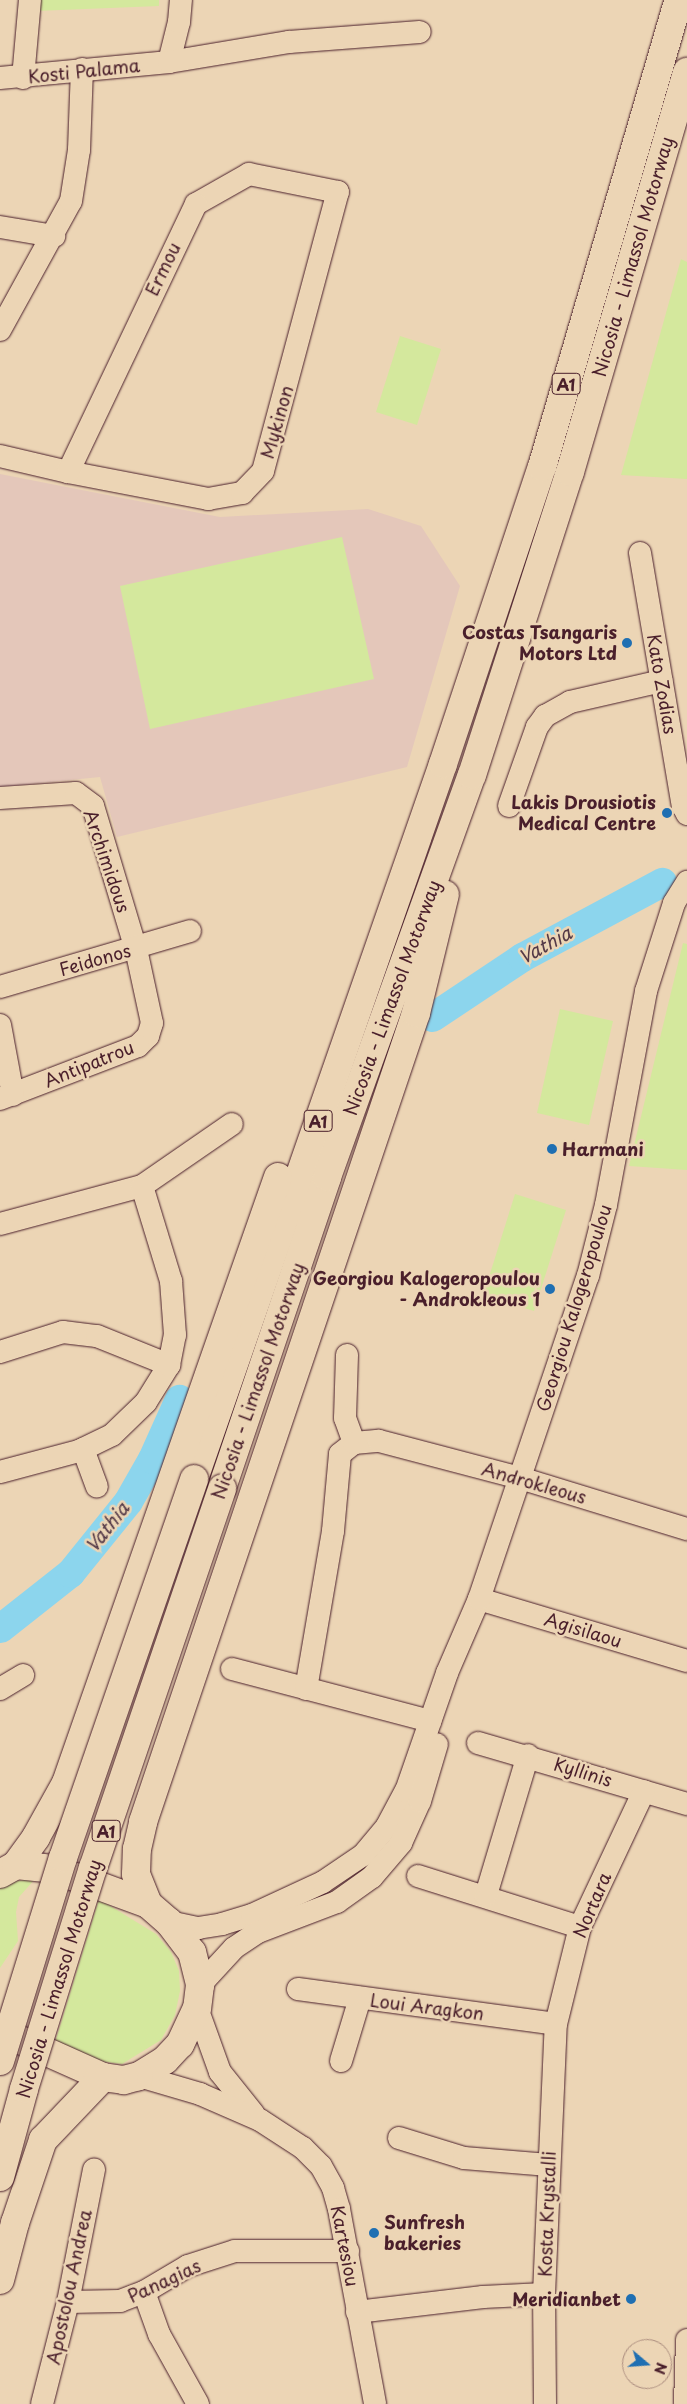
<!DOCTYPE html>
<html>
<head>
<meta charset="utf-8">
<style>
	body { margin:0 }
	#map { position:relative; width:687px; height:2404px; overflow:hidden; background:#ecd5b5; font-family:"Playpen Sans",sans-serif }
	div>[style] { position:absolute }
	.built>* { inset:0; background:#e4c7ba }
	.green>* { inset:0; background:#d4e89d }
	.river>* { height:29px; margin:-14.5px; padding:0 14.5px; transform-origin:14.5px; border-radius:14.5px; background:#8cd5ed }
	.roads { filter:drop-shadow(0 0 1px #4a1f2b) drop-shadow(0 0 1px #4a1f2b) }
	.minor>* { height:22px; margin:-11px; padding:0 11px; transform-origin:11px; border-radius:11px; background:#ecd5b5 }
	.major>* { height:28px; margin:-14px; padding:0 14px; transform-origin:14px; border-radius:14px; background:#ecd5b5 }
	.highway>* { height:28px; margin:-14px; padding:0 14px; transform-origin:14px; border-radius:14px; background:#ecd5b5 }
	.bridges { filter:drop-shadow(0 0 1px #4a1f2b) drop-shadow(0 0 1px #4a1f2b) }
	.highway-bridge>* { height:28px; margin:-14px; padding:0 14px; transform-origin:14px; border-radius:14px; background:#ecd5b5 }
	.dots>* { width:14px; height:14px; translate:-50% -50%; box-sizing:border-box; border:2px solid #ecd5b5; border-radius:50% }
	span { translate:-50% -50%; white-space:nowrap; text-align:center; line-height:1.15; -webkit-text-stroke:5px #ecd5b5; paint-order:stroke }
	.shield-label span { padding:1px 4px; background:#ecd5b5; border:1px solid; border-radius:4px; -webkit-text-stroke-width:0 }
	.shield-label { font-size:16px; color:#4a1f2b; font-weight:700 }
	.street-label { font-size:18px; color:#4a1f2b }
	.poi-label { font-size:18px; color:#4a1f2b; font-weight:700 }
	.right { translate:-100% -50%; text-align:right }
	.left { translate:0 -50%; text-align:left }
	.water-label { font-size:19px; color:#543a48; font-style:italic }
	.north { position:absolute; left:622px; top:2339px; width:50px; height:50px; box-sizing:border-box; background:#ecd5b5; border:1px solid #ab8c7e; border-radius:50%; rotate:108deg; font-size:14px; font-weight:700; line-height:20px; text-align:center; color:#4a1f2b }
	.north::after { content:''; display:block; margin:auto; width:18px; height:22px; background:#1f6fb2; clip-path:polygon(50% 0,100% 100%,50% 72%,0 100%) }
</style>
</head>
<body>
<div id="map">
	<div class="built">
		<i style="clip-path:polygon(0 474px,220px 517px,368px 509px,421px 526px,460px 586px,407px 767px,117px 837px,100px 777px,0 787px)"></i>
	</div>
	<div class="green">
		<i style="clip-path:polygon(37px 0,159px 0,159px 6px,36px 11px)"></i>
		<i style="clip-path:polygon(681px 259px,687px 262px,687px 479px,621px 475px)"></i>
		<i style="clip-path:polygon(400px 336px,441px 349px,417px 425px,376px 412px)"></i>
		<i style="clip-path:polygon(342px 537px,374px 679px,150px 729px,120px 586px)"></i>
		<i style="clip-path:polygon(683px 943px,687px 944px,687px 1170px,629px 1166px)"></i>
		<i style="clip-path:polygon(560px 1009px,613px 1021px,589px 1125px,537px 1113px)"></i>
		<i style="clip-path:polygon(515px 1194px,566px 1210px,534px 1311px,483px 1296px)"></i>
		<i style="clip-path:polygon(35px 1879px,19px 1897px,16px 1912px,18px 1941px,0 1968px,0 1887px,15px 1881px)"></i>
		<i style="clip-path:polygon(99px 1899px,156px 1934px,171px 1952px,179px 1971px,180px 1991px,175px 2015px,161px 2040px,122px 2064px,74px 2058px,54px 2046px)"></i>
	</div>
	<div class="river">
		<i style="left:432px;top:1017px;width:108px;rotate:-33.7deg"></i>
		<i style="left:522px;top:957px;width:159px;rotate:-28.2deg"></i>
		<i style="left:0;top:1628px;width:89px;rotate:-38.2deg"></i>
		<i style="left:70px;top:1573px;width:92px;rotate:-51.1deg"></i>
		<i style="left:128px;top:1501px;width:48px;rotate:-60.3deg"></i>
		<i style="left:152px;top:1459px;width:66px;rotate:-65.8deg"></i>
	</div>
	<div class="roads">
		<div class="minor">
			<i style="left:169px;top:62px;width:41px;rotate:-76deg"></i>
			<i style="left:179px;top:22px;width:22px;rotate:-85deg"></i>
			<i style="left:0;top:78px;width:170px;rotate:-5.4deg"></i>
			<i style="left:169px;top:62px;width:122px;rotate:-9.5deg"></i>
			<i style="left:289px;top:42px;width:131px;rotate:-4.4deg"></i>
			<i style="left:23px;top:78px;width:78px;rotate:-84.9deg"></i>
			<i style="left:0;top:227px;width:55px;rotate:9.5deg"></i>
			<i style="left:0;top:330px;width:147px;rotate:-61.2deg"></i>
			<i style="left:71px;top:201px;width:52px;rotate:-81.1deg"></i>
			<i style="left:79px;top:150px;width:81px;rotate:-87.9deg"></i>
			<i style="left:0;top:456px;width:70px;rotate:13.2deg"></i>
			<i style="left:68px;top:472px;width:143px;rotate:10.9deg"></i>
			<i style="left:208px;top:499px;width:35px;rotate:-10deg"></i>
			<i style="left:242px;top:493px;width:30px;rotate:-46deg"></i>
			<i style="left:263px;top:471px;width:289px;rotate:-75deg"></i>
			<i style="left:338px;top:192px;width:91px;rotate:-168.6deg"></i>
			<i style="left:249px;top:174px;width:61px;rotate:150.5deg"></i>
			<i style="left:196px;top:204px;width:297px;rotate:115.5deg"></i>
			<i style="left:640px;top:553px;width:257px;rotate:80.4deg"></i>
			<i style="left:683px;top:806px;width:9px;rotate:63deg"></i>
			<i style="left:0;top:798px;width:76px;rotate:-3.8deg"></i>
			<i style="left:76px;top:793px;width:21px;rotate:37deg"></i>
			<i style="left:93px;top:806px;width:149px;rotate:73.3deg"></i>
			<i style="left:136px;top:949px;width:76px;rotate:77.8deg"></i>
			<i style="left:152px;top:1023px;width:14px;rotate:107deg"></i>
			<i style="left:148px;top:1036px;width:14px;rotate:135deg"></i>
			<i style="left:138px;top:1046px;width:148px;rotate:159deg"></i>
			<i style="left:509px;top:806px;width:84px;rotate:-70.5deg"></i>
			<i style="left:537px;top:727px;width:14px;rotate:-54deg"></i>
			<i style="left:545px;top:716px;width:29px;rotate:-29deg"></i>
			<i style="left:570px;top:702px;width:94px;rotate:-12.9deg"></i>
			<i style="left:0;top:987px;width:198px;rotate:-16.4deg"></i>
			<i style="left:0;top:1025px;width:71px;rotate:79.5deg"></i>
			<i style="left:0;top:1224px;width:147px;rotate:-15deg"></i>
			<i style="left:142px;top:1186px;width:109px;rotate:-34.6deg"></i>
			<i style="left:0;top:1352px;width:66px;rotate:-17.6deg"></i>
			<i style="left:63px;top:1332px;width:34px;rotate:7deg"></i>
			<i style="left:97px;top:1336px;width:78px;rotate:21.9deg"></i>
			<i style="left:347px;top:1355px;width:63px;rotate:91.8deg"></i>
			<i style="left:345px;top:1418px;width:27px;rotate:70deg"></i>
			<i style="left:83px;top:1449px;width:40px;rotate:69.8deg"></i>
			<i style="left:0;top:1472px;width:82px;rotate:-14.9deg"></i>
			<i style="left:79px;top:1451px;width:37px;rotate:-26deg"></i>
			<i style="left:112px;top:1435px;width:47px;rotate:-44.1deg"></i>
			<i style="left:146px;top:1402px;width:44px;rotate:-58.1deg"></i>
			<i style="left:169px;top:1365px;width:31px;rotate:-79deg"></i>
			<i style="left:175px;top:1335px;width:54px;rotate:-94.2deg"></i>
			<i style="left:171px;top:1281px;width:99px;rotate:-107deg"></i>
			<i style="left:479px;top:1599px;width:217px;rotate:16.6deg"></i>
			<i style="left:232px;top:1669px;width:205px;rotate:14.7deg"></i>
			<i style="left:0;top:1689px;width:27px;rotate:-31deg"></i>
			<i style="left:306px;top:1689px;width:160px;rotate:-80.3deg"></i>
			<i style="left:333px;top:1531px;width:77px;rotate:-84.8deg"></i>
			<i style="left:340px;top:1454px;width:18px;rotate:-38deg"></i>
			<i style="left:354px;top:1443px;width:25px;rotate:-5deg"></i>
			<i style="left:379px;top:1441px;width:146px;rotate:14.7deg"></i>
			<i style="left:520px;top:1478px;width:175px;rotate:17deg"></i>
			<i style="left:478px;top:1743px;width:218px;rotate:16.3deg"></i>
			<i style="left:418px;top:1876px;width:170px;rotate:17.5deg"></i>
			<i style="left:486px;top:1895px;width:146px;rotate:-73.3deg"></i>
			<i style="left:169px;top:1922px;width:30px;rotate:12deg"></i>
			<i style="left:198px;top:1928px;width:24px;rotate:-9deg"></i>
			<i style="left:222px;top:1924px;width:31px;rotate:-17deg"></i>
			<i style="left:252px;top:1915px;width:78px;rotate:-24.9deg"></i>
			<i style="left:323px;top:1882px;width:48px;rotate:-34deg"></i>
			<i style="left:363px;top:1855px;width:38px;rotate:-50deg"></i>
			<i style="left:387px;top:1826px;width:40px;rotate:-62deg"></i>
			<i style="left:406px;top:1791px;width:125px;rotate:-70.8deg"></i>
			<i style="left:447px;top:1673px;width:81px;rotate:-66.6deg"></i>
			<i style="left:479px;top:1599px;width:341px;rotate:-71.4deg"></i>
			<i style="left:588px;top:1276px;width:73px;rotate:-75.8deg"></i>
			<i style="left:606px;top:1205px;width:218px;rotate:-79.4deg"></i>
			<i style="left:646px;top:991px;width:92px;rotate:-72.3deg"></i>
			<i style="left:674px;top:903px;width:25px;rotate:-58deg"></i>
			<i style="left:200px;top:1985px;width:50px;rotate:-47.4deg"></i>
			<i style="left:234px;top:1948px;width:29px;rotate:-34deg"></i>
			<i style="left:258px;top:1932px;width:85px;rotate:-20.8deg"></i>
			<i style="left:337px;top:1902px;width:43px;rotate:-35.5deg"></i>
			<i style="left:372px;top:1877px;width:45px;rotate:-49.5deg"></i>
			<i style="left:401px;top:1843px;width:46px;rotate:-65.7deg"></i>
			<i style="left:420px;top:1801px;width:59px;rotate:-73.4deg"></i>
			<i style="left:298px;top:1989px;width:260px;rotate:7.7deg"></i>
			<i style="left:197px;top:2008px;width:68px;rotate:70.2deg"></i>
			<i style="left:220px;top:2072px;width:53px;rotate:51.2deg"></i>
			<i style="left:341px;top:2061px;width:66px;rotate:-73.2deg"></i>
			<i style="left:139px;top:2076px;width:64px;rotate:16.4deg"></i>
			<i style="left:200px;top:2094px;width:65px;rotate:23.4deg"></i>
			<i style="left:260px;top:2120px;width:51px;rotate:33.1deg"></i>
			<i style="left:303px;top:2148px;width:25px;rotate:45deg"></i>
			<i style="left:321px;top:2166px;width:25px;rotate:61deg"></i>
			<i style="left:333px;top:2188px;width:22px;rotate:74deg"></i>
			<i style="left:339px;top:2209px;width:198px;rotate:79.5deg"></i>
			<i style="left:399px;top:2138px;width:68px;rotate:17.1deg"></i>
			<i style="left:464px;top:2158px;width:85px;rotate:4.7deg"></i>
			<i style="left:144px;top:2292px;width:45px;rotate:70.3deg"></i>
			<i style="left:159px;top:2334px;width:80px;rotate:60.9deg"></i>
			<i style="left:68px;top:2302px;width:52px;rotate:-1.1deg"></i>
			<i style="left:120px;top:2301px;width:26px;rotate:-21deg"></i>
			<i style="left:144px;top:2292px;width:51px;rotate:-30.6deg"></i>
			<i style="left:188px;top:2266px;width:49px;rotate:-17.7deg"></i>
			<i style="left:235px;top:2251px;width:113px"></i>
			<i style="left:357px;top:2312px;width:127px;rotate:-6.8deg"></i>
			<i style="left:483px;top:2297px;width:61px;rotate:-2.8deg"></i>
			<i style="left:42px;top:2404px;width:105px;rotate:-75.7deg"></i>
			<i style="left:68px;top:2302px;width:135px;rotate:-78.9deg"></i>
			<i style="left:545px;top:2404px;width:110px;rotate:-90.5deg"></i>
			<i style="left:544px;top:2294px;width:270px;rotate:-87.5deg"></i>
			<i style="left:556px;top:2024px;width:100px;rotate:-76.1deg"></i>
			<i style="left:580px;top:1927px;width:150px;rotate:-64.8deg"></i>
			<i style="left:685px;top:2404px;width:64px;rotate:-88.2deg"></i>
		</div>
		<div class="major">
			<i style="left:0;top:1874px;width:18px;rotate:-29deg"></i>
			<i style="left:16px;top:1865px;width:37px;rotate:6deg"></i>
			<i style="left:53px;top:1869px;width:101px;rotate:20.2deg"></i>
			<i style="left:148px;top:1904px;width:28px;rotate:41deg"></i>
			<i style="left:169px;top:1922px;width:38px;rotate:53deg"></i>
			<i style="left:192px;top:1952px;width:34px;rotate:76deg"></i>
			<i style="left:200px;top:1985px;width:23px;rotate:97deg"></i>
			<i style="left:197px;top:2008px;width:40px;rotate:115deg"></i>
			<i style="left:180px;top:2044px;width:22px;rotate:133deg"></i>
			<i style="left:165px;top:2060px;width:31px;rotate:148deg"></i>
			<i style="left:139px;top:2076px;width:16px;rotate:165deg"></i>
			<i style="left:124px;top:2080px;width:21px;rotate:-172deg"></i>
			<i style="left:103px;top:2077px;width:113px;rotate:-155.9deg"></i>
		</div>
		<div class="highway">
			<i style="left:194px;top:1479px;width:757px;rotate:-70.8deg"></i>
			<i style="left:443px;top:764px;width:313px;rotate:-71.6deg"></i>
			<i style="left:542px;top:467px;width:487px;rotate:-73.7deg"></i>
			<i style="left:222px;top:1488px;width:328px;rotate:-71.3deg"></i>
			<i style="left:327px;top:1177px;width:427px;rotate:-70.2deg"></i>
			<i style="left:472px;top:775px;width:318px;rotate:-72.1deg"></i>
			<i style="left:570px;top:472px;width:417px;rotate:-73.7deg"></i>
			<i style="left:16px;top:1865px;width:34px;rotate:-54deg"></i>
			<i style="left:36px;top:1837px;width:62px;rotate:-60.9deg"></i>
			<i style="left:66px;top:1783px;width:642px;rotate:-70.72deg"></i>
			<i style="left:148px;top:1904px;width:32px;rotate:-112deg"></i>
			<i style="left:136px;top:1874px;width:25px;rotate:-88deg"></i>
			<i style="left:137px;top:1849px;width:28px;rotate:-77deg"></i>
			<i style="left:143px;top:1822px;width:854px;rotate:-71.35deg"></i>
			<i style="left:416px;top:1013px;width:122px;rotate:-76.3deg"></i>
			<i style="left:0;top:2280px;width:59px;rotate:-75.3deg"></i>
			<i style="left:15px;top:2223px;width:88px;rotate:-71.4deg"></i>
			<i style="left:43px;top:2140px;width:87px;rotate:-46.4deg"></i>
		</div>
	</div>
	<div class="bridges">
		<div class="highway-bridge">
			<i style="left:0;top:2061px;width:213px;rotate:-72.8deg"></i>
			<i style="left:63px;top:1858px;width:401px;rotate:-70.9deg"></i>
			<i style="left:0;top:2177px;width:91px;rotate:-74.7deg"></i>
			<i style="left:24px;top:2089px;width:232px;rotate:-72.7deg"></i>
			<i style="left:93px;top:1868px;width:401px;rotate:-71.2deg"></i>
		</div>
	</div>
	<div class="dots">
		<i style="left:627px;top:643px;background:#1f6fb2"></i>
		<i style="left:667px;top:813px;background:#1f6fb2"></i>
		<i style="left:552px;top:1149px;background:#1f6fb2"></i>
		<i style="left:550px;top:1289px;background:#1f6fb2"></i>
		<i style="left:374px;top:2233px;background:#1f6fb2"></i>
		<i style="left:631px;top:2299px;background:#1f6fb2"></i>
	</div>
	<div class="shield-label">
		<span style="left:566px;top:384px">A1</span>
		<span style="left:318px;top:1121px">A1</span>
		<span style="left:106px;top:1831px">A1</span>
	</div>
	<div class="street-label">
		<span style="left:84px;top:71px;rotate:-6deg">Kosti Palama</span>
		<span style="left:633px;top:257px;rotate:-74deg">Nicosia - Limassol Motorway</span>
		<span style="left:163px;top:269px;rotate:-64deg">Ermou</span>
		<span style="left:277px;top:422px;rotate:-74deg">Mykinon</span>
		<span style="left:662px;top:684px;rotate:80deg">Kato Zodias</span>
		<span style="left:107px;top:861px;rotate:71deg">Archimidous</span>
		<span style="left:95px;top:960px;rotate:-16deg">Feidonos</span>
		<span style="left:392px;top:998px;rotate:-70deg">Nicosia - Limassol Motorway</span>
		<span style="left:89px;top:1064px;rotate:-22deg">Antipatrou</span>
		<span style="left:574px;top:1308px;rotate:-73deg">Georgiou Kalogeropoulou</span>
		<span style="left:258px;top:1381px;rotate:-71deg">Nicosia - Limassol Motorway</span>
		<span style="left:534px;top:1483px;rotate:16deg">Androkleous</span>
		<span style="left:583px;top:1630px;rotate:17deg">Agisilaou</span>
		<span style="left:583px;top:1772px;rotate:17deg">Kyllinis</span>
		<span style="left:592px;top:1905px;rotate:-67deg">Nortara</span>
		<span style="left:59px;top:1979px;rotate:-73deg">Nicosia - Limassol Motorway</span>
		<span style="left:427px;top:2007px;rotate:7deg">Loui Aragkon</span>
		<span style="left:547px;top:2214px;rotate:-88deg">Kosta Krystalli</span>
		<span style="left:345px;top:2246px;rotate:79deg">Kartesiou</span>
		<span style="left:164px;top:2281px;rotate:-25deg">Panagias</span>
		<span style="left:69px;top:2287px;rotate:-78deg">Apostolou Andrea</span>
	</div>
	<div class="poi-label">
		<span class="right" style="left:617px;top:643px">Costas Tsangaris<br>Motors Ltd</span>
		<span class="right" style="left:656px;top:813px">Lakis Drousiotis<br>Medical Centre</span>
		<span class="left" style="left:562px;top:1149px">Harmani</span>
		<span class="right" style="left:540px;top:1289px">Georgiou Kalogeropoulou<br>- Androkleous 1</span>
		<span class="left" style="left:384px;top:2233px">Sunfresh<br>bakeries</span>
		<span class="right" style="left:621px;top:2299px">Meridianbet</span>
	</div>
	<div class="water-label">
		<span style="left:545px;top:945px;rotate:-29deg">Vathia</span>
		<span style="left:107px;top:1527px;rotate:-52deg">Vathia</span>
	</div>
	<div class="north">N</div>
</div>
</body>
</html>
